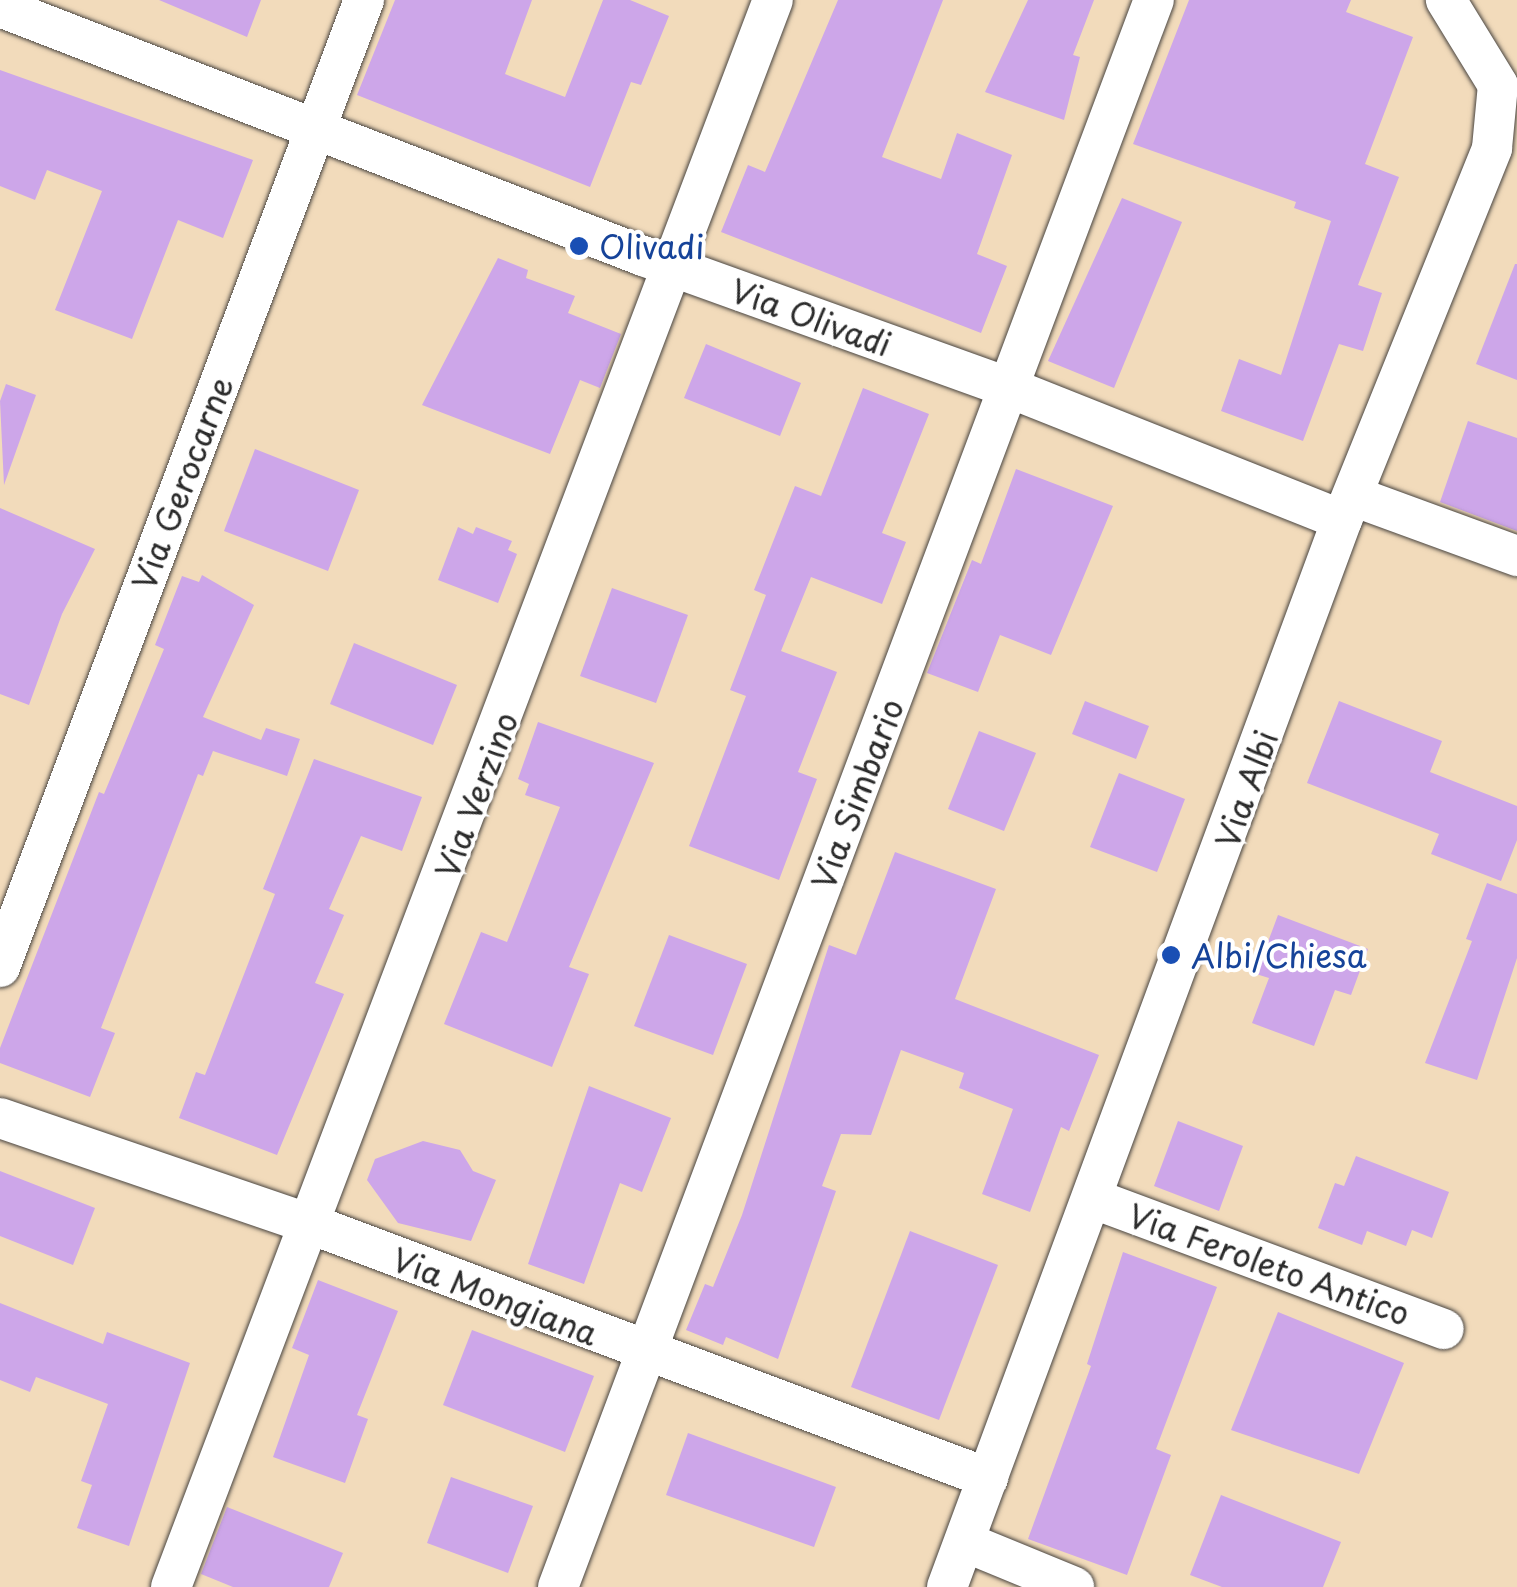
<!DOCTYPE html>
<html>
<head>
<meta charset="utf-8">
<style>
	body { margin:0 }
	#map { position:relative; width:1517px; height:1587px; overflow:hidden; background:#f2dbbb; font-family:"Playpen Sans",sans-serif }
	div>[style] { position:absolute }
	.building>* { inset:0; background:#cda6e9 }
	.roads { filter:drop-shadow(0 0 2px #494541) drop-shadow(0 0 2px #494541) }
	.minor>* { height:40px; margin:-20px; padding:0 20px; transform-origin:20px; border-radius:20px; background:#fff }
	.dots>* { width:28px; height:28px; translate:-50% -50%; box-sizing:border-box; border:5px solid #fff; border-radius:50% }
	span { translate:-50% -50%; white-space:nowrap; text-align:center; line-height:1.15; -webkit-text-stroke:8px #fff; paint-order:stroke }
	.transit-label { font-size:32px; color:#164399 }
	.left { translate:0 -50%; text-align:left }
	.street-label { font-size:32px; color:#2b2b2b }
</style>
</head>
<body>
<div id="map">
	<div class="building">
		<i style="clip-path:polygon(159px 0,261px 0,247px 37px)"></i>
		<i style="clip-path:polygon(395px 0,532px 0,505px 74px,565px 97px,603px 0,630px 0,669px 16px,641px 85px,631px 82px,590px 187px,357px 95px)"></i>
		<i style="clip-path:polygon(838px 0,943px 0,882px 157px,941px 179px,957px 133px,1012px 155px,977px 254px,1007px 266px,981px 333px,721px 232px,748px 165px,765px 172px)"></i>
		<i style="clip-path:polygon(1028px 0,1094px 0,1073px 55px,1080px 57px,1064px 120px,985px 92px)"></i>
		<i style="clip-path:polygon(1189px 0,1351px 0,1346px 12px,1413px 37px,1365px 164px,1399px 177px,1358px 285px,1382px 293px,1363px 351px,1339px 344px,1303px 441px,1221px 411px,1239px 359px,1281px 375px,1331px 221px,1294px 208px,1296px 202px,1133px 144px)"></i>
		<i style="clip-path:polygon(0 70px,253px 160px,223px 238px,178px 220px,132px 339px,55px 310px,102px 191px,47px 170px,35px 200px,0 186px)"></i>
		<i style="clip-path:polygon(1122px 198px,1182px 222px,1114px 388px,1048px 361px)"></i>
		<i style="clip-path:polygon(498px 258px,528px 270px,526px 278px,575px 296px,568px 313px,621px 334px,600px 388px,580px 380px,550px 454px,422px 405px)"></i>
		<i style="clip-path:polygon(1515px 264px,1517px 264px,1517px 380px,1476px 364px)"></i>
		<i style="clip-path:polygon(706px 344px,801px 383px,780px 436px,684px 398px)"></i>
		<i style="clip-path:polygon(6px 384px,36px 395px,4px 485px,0 401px)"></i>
		<i style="clip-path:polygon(863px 388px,929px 414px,882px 533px,906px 542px,882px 604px,811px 577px,781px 651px,837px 672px,798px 772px,817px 779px,779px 880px,689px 846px,746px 696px,730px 690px,766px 595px,754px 590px,795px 486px,821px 496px)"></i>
		<i style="clip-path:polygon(1468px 421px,1517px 438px,1517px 531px,1440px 502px)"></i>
		<i style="clip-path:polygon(255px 449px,359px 490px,328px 571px,224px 531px)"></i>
		<i style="clip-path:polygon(1016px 469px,1113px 506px,1051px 655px,1000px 635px,978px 692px,927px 673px,972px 560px,981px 564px)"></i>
		<i style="clip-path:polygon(0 508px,95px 549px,62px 614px,29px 705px,0 694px)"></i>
		<i style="clip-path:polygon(458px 527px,473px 534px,476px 527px,512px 541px,508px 550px,517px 554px,498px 603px,438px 580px)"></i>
		<i style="clip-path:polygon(202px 575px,254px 605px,203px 717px,261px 740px,266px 728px,300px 739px,287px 776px,213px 751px,203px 776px,198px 774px,101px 1028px,115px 1033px,90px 1097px,0 1063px,0 1048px,99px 792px,104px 794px,164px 649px,155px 645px,182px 576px,199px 582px)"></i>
		<i style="clip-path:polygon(612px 588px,688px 615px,656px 703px,580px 676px)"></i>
		<i style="clip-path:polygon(354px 643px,457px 685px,433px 745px,330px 704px)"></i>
		<i style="clip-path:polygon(1085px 701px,1149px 726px,1136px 759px,1072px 734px)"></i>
		<i style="clip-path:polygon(1339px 701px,1442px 741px,1430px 772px,1517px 806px,1517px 840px,1501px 881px,1431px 854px,1439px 834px,1307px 783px)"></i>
		<i style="clip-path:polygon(538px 722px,654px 763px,569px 967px,589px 974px,552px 1067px,444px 1024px,481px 932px,507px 942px,560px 807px,525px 795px,529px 784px,518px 779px)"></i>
		<i style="clip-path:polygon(979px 731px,1036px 753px,1004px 831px,948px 809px)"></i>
		<i style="clip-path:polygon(314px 759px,422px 797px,402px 851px,361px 836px,329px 909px,344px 915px,315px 983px,344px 994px,277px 1155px,179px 1118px,196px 1072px,205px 1075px,275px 894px,263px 889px)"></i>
		<i style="clip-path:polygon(1119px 773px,1185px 799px,1157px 872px,1090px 847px)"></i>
		<i style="clip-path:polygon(895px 852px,996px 889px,955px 999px,1099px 1055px,1069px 1131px,1061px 1127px,1030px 1212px,982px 1194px,1013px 1109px,959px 1088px,964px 1073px,901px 1050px,871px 1135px,841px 1134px,822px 1186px,836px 1191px,778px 1359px,726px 1337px,723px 1345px,686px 1330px,705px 1284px,713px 1287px,742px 1215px,829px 945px,856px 955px)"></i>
		<i style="clip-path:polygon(1487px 883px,1517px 894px,1517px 958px,1477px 1080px,1425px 1063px,1472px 941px,1466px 939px)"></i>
		<i style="clip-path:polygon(1278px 915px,1368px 949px,1351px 995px,1335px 990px,1314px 1046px,1252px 1023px,1269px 978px,1256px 974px)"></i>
		<i style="clip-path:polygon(669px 935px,747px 964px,713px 1055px,634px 1026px)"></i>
		<i style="clip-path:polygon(589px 1086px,671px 1118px,642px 1192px,620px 1183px,584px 1284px,528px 1264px)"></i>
		<i style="clip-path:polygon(1178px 1121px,1243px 1146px,1219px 1211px,1154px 1186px)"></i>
		<i style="clip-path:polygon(423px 1141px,460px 1150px,473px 1171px,496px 1180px,471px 1241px,398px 1223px,367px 1180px,375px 1159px)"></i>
		<i style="clip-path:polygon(1356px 1156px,1449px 1192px,1432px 1238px,1412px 1230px,1406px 1246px,1367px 1231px,1362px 1245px,1318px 1228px,1335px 1183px,1344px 1186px)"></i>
		<i style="clip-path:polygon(0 1171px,95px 1208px,73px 1265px,0 1236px)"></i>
		<i style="clip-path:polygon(910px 1231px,998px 1265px,939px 1420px,851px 1387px)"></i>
		<i style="clip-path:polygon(1123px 1252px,1217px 1287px,1156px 1449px,1171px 1455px,1127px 1575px,1028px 1539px,1091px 1366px,1087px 1364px)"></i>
		<i style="clip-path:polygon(318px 1280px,398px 1311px,357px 1415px,368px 1419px,345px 1483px,273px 1457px,309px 1355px,292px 1348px)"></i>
		<i style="clip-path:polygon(0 1303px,103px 1344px,107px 1332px,190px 1363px,129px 1546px,77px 1528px,92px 1485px,81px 1481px,108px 1404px,36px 1377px,30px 1392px,0 1380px)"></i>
		<i style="clip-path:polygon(1278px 1312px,1404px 1363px,1359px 1474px,1231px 1430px)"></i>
		<i style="clip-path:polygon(472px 1330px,594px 1376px,565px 1452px,443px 1405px)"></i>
		<i style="clip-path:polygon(688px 1433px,836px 1487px,814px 1547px,666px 1495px)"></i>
		<i style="clip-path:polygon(451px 1477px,533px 1506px,508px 1573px,427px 1543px)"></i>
		<i style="clip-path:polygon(1221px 1495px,1341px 1542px,1323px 1587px,1222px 1587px,1190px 1575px)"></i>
		<i style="clip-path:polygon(227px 1507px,343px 1553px,329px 1587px,233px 1587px,201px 1574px)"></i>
	</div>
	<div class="roads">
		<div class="minor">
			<i style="left:0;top:7px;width:690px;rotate:21.17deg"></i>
			<i style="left:643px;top:256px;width:390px;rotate:19.8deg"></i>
			<i style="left:1010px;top:388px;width:357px;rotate:21.7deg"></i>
			<i style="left:1353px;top:496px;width:175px;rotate:20.1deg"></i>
			<i style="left:0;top:967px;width:1033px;rotate:-69.37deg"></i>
			<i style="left:0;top:1118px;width:331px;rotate:18.9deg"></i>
			<i style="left:313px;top:1225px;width:721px;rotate:20.55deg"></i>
			<i style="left:1094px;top:1199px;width:373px;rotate:20.4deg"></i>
			<i style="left:965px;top:1542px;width:118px;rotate:22.4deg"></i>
			<i style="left:171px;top:1587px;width:1697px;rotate:-69.23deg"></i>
			<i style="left:558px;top:1587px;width:1695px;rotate:-69.42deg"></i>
			<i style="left:947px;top:1587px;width:1138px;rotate:-69.69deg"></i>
			<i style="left:1342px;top:520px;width:401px;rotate:-68deg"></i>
			<i style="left:1492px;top:148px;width:63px;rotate:-84.6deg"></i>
			<i style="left:1498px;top:85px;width:100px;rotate:-121.5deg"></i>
		</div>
	</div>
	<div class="dots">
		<i style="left:579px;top:246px;background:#1a4fb4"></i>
		<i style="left:1171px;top:955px;background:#1a4fb4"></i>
	</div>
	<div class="transit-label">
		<span class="left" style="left:599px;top:246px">Olivadi</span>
		<span class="left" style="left:1191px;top:955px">Albi/Chiesa</span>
	</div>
	<div class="street-label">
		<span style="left:811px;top:317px;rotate:20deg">Via Olivadi</span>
		<span style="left:182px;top:483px;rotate:-69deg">Via Gerocarne</span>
		<span style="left:1246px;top:789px;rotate:-70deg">Via Albi</span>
		<span style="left:857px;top:794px;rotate:-69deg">Via Simbario</span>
		<span style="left:476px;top:795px;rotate:-69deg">Via Verzino</span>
		<span style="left:1269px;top:1264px;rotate:20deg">Via Feroleto Antico</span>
		<span style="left:495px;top:1296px;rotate:21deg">Via Mongiana</span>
	</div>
</div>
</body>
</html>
